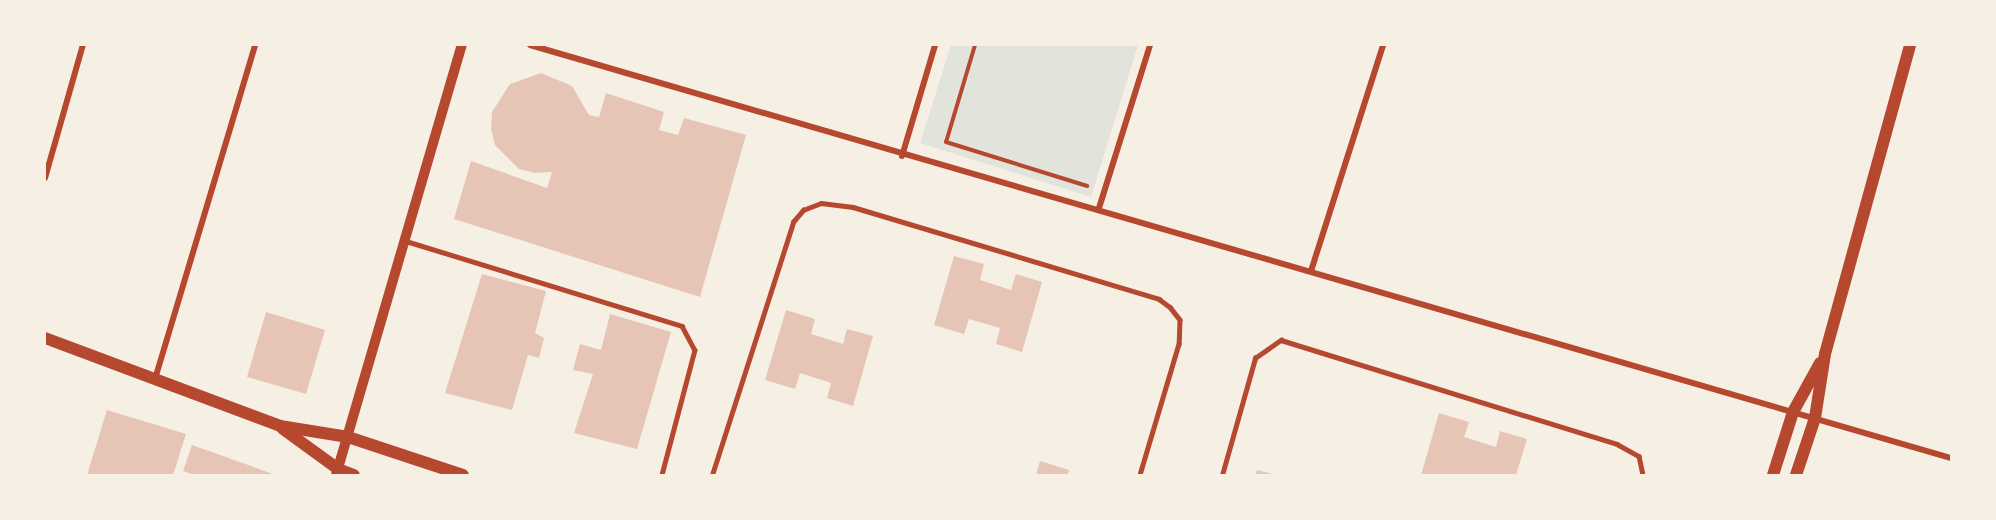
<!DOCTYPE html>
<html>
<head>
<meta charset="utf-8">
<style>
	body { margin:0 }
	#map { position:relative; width:1996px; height:520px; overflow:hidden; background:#f6efe4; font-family:Rubik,sans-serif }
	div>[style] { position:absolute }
	.green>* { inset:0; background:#e2e4dc }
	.building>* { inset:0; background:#e6c5b7 }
	.path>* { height:4px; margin:-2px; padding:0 2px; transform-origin:2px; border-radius:2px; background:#b5482f }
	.service>* { height:4.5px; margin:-2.25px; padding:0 2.25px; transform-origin:2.25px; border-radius:2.25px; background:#b5482f }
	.minor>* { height:6px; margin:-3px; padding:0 3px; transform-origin:3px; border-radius:3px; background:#b5482f }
	.tertiary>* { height:10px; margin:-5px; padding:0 5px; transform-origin:5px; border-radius:5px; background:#b5482f }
	.secondary>* { height:12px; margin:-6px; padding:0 6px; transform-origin:6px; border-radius:6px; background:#b5482f }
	span { translate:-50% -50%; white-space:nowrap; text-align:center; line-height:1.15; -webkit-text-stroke:4.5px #f6efe4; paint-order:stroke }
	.frame { position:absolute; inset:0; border:46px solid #f6efe4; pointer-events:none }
</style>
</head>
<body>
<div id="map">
	<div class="green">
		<i style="clip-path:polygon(951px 45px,1138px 45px,1091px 197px,920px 143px)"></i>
	</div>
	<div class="building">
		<i style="clip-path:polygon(541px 73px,572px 86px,589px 115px,599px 117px,606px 93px,664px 112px,659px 130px,678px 135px,684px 118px,746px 135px,700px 297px,454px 219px,471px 161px,547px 188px,552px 172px,535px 173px,519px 169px,495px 145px,491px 129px,492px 112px,510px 84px)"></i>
		<i style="clip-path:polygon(954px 256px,984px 264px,980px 280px,1011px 290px,1016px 274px,1042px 282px,1022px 352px,996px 344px,1000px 328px,969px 319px,964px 334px,934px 325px)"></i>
		<i style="clip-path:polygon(482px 274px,546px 291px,535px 333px,544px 338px,539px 358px,528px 355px,512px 410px,445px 393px)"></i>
		<i style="clip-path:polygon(786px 310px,815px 319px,811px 334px,843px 344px,847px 329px,873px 336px,853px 406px,827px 398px,831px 383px,800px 373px,795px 389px,765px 380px)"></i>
		<i style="clip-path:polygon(266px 312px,325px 330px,306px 394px,247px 377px)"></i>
		<i style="clip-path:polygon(610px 314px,671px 332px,637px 449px,574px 433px,593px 374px,573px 370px,580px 344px,601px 350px)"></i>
		<i style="clip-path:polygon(107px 410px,186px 434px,173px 475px,87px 475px)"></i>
		<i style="clip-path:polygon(1439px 413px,1469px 422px,1464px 437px,1496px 447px,1500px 431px,1527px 439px,1516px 475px,1421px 475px)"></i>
		<i style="clip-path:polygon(192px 445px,276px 475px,194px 475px,183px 471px)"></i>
		<i style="clip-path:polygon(1040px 461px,1069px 470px,1068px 475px,1036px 475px)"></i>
		<i style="clip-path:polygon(1257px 470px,1273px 474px,1273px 475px,1255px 475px)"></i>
	</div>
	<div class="path">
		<i style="left:975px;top:45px;width:101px;rotate:106.6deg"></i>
		<i style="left:946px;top:142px;width:148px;rotate:17.3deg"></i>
	</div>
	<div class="service">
		<i style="left:406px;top:241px;width:289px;rotate:17.1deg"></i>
		<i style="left:682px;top:326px;width:27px;rotate:62deg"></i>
		<i style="left:695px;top:350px;width:129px;rotate:104.8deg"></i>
		<i style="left:712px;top:475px;width:266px;rotate:-72.2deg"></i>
		<i style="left:793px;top:222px;width:16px;rotate:-50deg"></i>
		<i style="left:803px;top:210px;width:19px;rotate:-21deg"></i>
		<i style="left:821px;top:203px;width:32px;rotate:7deg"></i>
		<i style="left:853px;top:207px;width:320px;rotate:16.7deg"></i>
		<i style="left:1159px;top:299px;width:14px;rotate:36deg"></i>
		<i style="left:1170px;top:307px;width:16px;rotate:52deg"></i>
		<i style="left:1180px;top:320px;width:24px;rotate:92deg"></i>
		<i style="left:1179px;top:344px;width:137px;rotate:106.6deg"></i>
		<i style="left:1222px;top:475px;width:122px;rotate:-74.2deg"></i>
		<i style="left:1255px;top:358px;width:32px;rotate:-35deg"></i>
		<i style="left:1281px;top:340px;width:352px;rotate:17.2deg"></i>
		<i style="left:1617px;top:444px;width:25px;rotate:29deg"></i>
		<i style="left:1639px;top:456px;width:19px;rotate:78deg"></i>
	</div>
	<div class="minor">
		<i style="left:530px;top:45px;width:1480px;rotate:16.21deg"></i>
		<i style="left:902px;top:156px;width:116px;rotate:-73.4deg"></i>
		<i style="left:45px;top:178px;width:138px;rotate:-74.1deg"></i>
		<i style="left:1099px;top:208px;width:171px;rotate:-72.6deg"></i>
		<i style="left:1311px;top:271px;width:237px;rotate:-72.3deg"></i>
		<i style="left:155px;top:379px;width:349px;rotate:-73.3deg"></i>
	</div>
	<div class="tertiary">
		<i style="left:336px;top:475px;width:448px;rotate:-73.7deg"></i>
	</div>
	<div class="secondary">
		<i style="left:45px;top:338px;width:251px;rotate:20.5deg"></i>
		<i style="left:280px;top:426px;width:69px;rotate:9.2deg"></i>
		<i style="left:348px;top:437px;width:121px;rotate:18.3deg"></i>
		<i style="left:283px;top:429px;width:68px;rotate:36deg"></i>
		<i style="left:338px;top:469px;width:17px;rotate:21deg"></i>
		<i style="left:1773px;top:475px;width:66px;rotate:-72.4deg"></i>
		<i style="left:1793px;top:412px;width:56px;rotate:-61.1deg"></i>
		<i style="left:1796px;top:475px;width:60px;rotate:-71.6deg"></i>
		<i style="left:1815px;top:418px;width:65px;rotate:-81.1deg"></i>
		<i style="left:1825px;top:354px;width:320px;rotate:-74.6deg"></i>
	</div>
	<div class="frame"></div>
</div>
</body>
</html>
